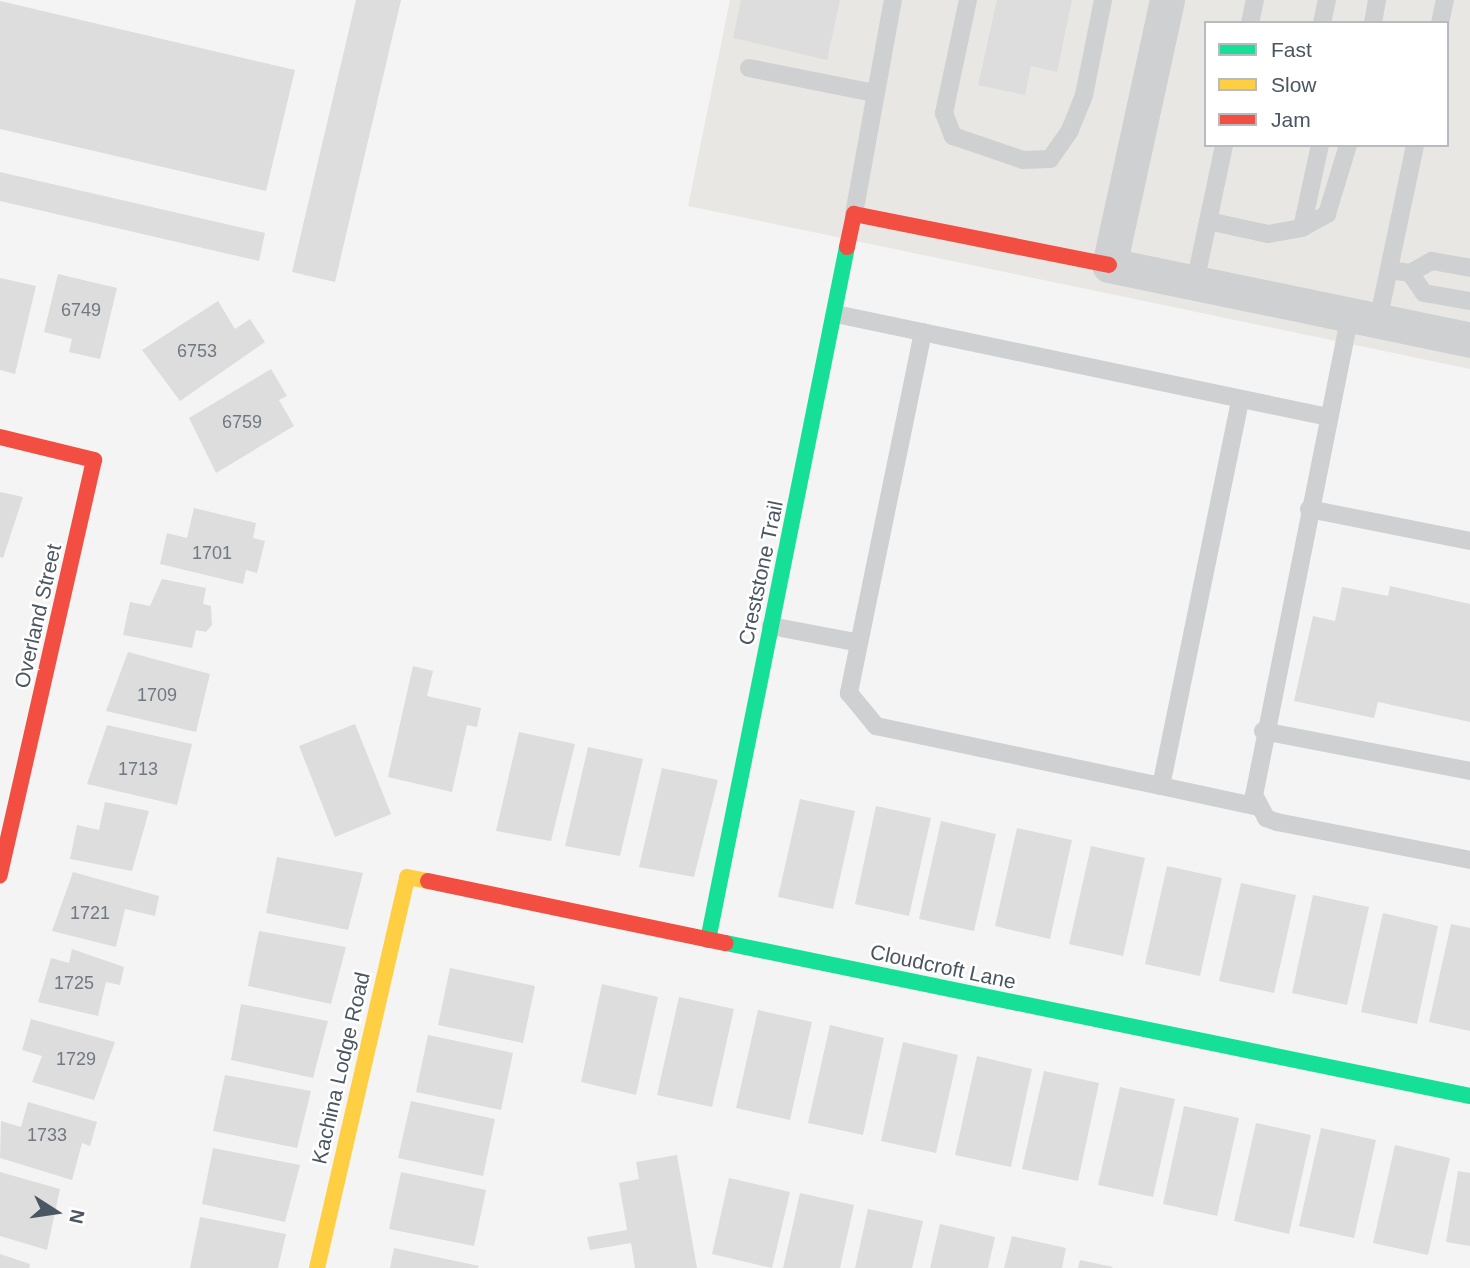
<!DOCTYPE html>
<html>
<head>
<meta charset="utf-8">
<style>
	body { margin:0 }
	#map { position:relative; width:1470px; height:1268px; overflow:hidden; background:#f4f4f4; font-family:Arial,sans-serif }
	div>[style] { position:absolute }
	.commercial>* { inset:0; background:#e8e7e3 }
	.building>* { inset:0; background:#ddddde }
	.lane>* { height:18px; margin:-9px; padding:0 9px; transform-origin:9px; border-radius:9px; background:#ced0d2 }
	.street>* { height:35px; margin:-17.5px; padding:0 17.5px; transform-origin:17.5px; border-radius:17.5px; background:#ced0d2 }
	.fast>* { height:16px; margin:-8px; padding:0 8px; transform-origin:8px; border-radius:8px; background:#16e098 }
	.slow>* { height:16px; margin:-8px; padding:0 8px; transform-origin:8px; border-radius:8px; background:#ffcf43 }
	.jam>* { height:16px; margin:-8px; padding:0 8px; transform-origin:8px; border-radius:8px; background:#f24e42 }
	span { translate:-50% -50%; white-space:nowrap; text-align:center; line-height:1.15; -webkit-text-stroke:5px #fff; paint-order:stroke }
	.number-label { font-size:18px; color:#707881 }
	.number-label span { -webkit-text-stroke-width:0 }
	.street-label { font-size:21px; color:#4a5661 }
	.legend { position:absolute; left:1204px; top:21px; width:245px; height:126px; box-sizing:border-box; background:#fff; border:2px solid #b7bbc0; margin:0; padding:9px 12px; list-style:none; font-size:21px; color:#4a5661 }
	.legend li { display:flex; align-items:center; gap:14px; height:35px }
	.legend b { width:35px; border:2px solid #b7bbc0 }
	.north { position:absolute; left:21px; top:1177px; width:70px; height:70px; -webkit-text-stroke:5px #fff; paint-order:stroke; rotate:102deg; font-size:19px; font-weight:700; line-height:28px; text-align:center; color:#4a5661 }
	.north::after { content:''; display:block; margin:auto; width:24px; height:32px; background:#4a5661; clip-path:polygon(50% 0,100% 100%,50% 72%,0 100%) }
</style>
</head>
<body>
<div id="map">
	<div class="commercial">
		<i style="clip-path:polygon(evenodd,730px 0,1470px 0,1470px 369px,688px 206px,730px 0,1206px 23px,1447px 23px,1447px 145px,1206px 145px,1206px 23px)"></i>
	</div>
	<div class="building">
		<i style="clip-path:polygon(356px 0,401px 0,335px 282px,292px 272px)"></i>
		<i style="clip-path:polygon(741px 0,840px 0,827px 60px,733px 38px)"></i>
		<i style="clip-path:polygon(997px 0,1072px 0,1057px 72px,1031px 66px,1025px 95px,978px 85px)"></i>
		<i style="clip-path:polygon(0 1px,295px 70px,266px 191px,0 129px)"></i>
		<i style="clip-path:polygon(0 172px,265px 233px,259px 261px,0 201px)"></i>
		<i style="clip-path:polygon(58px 274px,117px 288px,100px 359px,69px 352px,72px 339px,44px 332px)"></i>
		<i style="clip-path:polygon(0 278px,36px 286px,15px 374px,0 370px)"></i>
		<i style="clip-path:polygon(218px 301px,235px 329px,250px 319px,265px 342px,180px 401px,142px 350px)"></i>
		<i style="clip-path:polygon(271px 369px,287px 396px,279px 400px,294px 426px,216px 473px,189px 418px)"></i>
		<i style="clip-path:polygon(0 492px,23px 497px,3px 558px,0 557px)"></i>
		<i style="clip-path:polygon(194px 508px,256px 523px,253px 538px,265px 541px,257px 573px,246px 570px,243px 584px,160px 564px,167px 533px,187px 538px)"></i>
		<i style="clip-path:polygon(162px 579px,206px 588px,203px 604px,211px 606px,212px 625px,206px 632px,196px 630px,192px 648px,123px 635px,130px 602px,150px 606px)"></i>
		<i style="clip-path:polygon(1390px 586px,1470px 604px,1470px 722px,1378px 702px,1374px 718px,1294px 701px,1313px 616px,1335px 621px,1342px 587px,1388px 596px)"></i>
		<i style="clip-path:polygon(128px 652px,210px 674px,196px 732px,106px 711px)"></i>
		<i style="clip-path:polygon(413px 666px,433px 671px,427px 696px,481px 708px,477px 727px,467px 725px,452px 792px,388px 777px)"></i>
		<i style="clip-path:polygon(355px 724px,391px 814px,335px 837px,299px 746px)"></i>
		<i style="clip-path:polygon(107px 725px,192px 744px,177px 805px,87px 784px)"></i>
		<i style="clip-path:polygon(519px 732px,575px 744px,551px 841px,496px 831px)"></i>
		<i style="clip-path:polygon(588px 747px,643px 759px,620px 856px,565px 846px)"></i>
		<i style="clip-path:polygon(662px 768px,718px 780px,694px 877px,639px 867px)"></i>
		<i style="clip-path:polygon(800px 799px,855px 811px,833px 909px,778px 897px)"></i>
		<i style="clip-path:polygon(105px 802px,149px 811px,132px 871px,70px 859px,77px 825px,99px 830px)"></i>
		<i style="clip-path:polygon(876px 806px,931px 818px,909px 916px,855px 904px)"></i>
		<i style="clip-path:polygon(941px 821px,996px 834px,974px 931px,919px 919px)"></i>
		<i style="clip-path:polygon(1017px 828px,1072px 840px,1050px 939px,995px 926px)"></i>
		<i style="clip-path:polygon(1091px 846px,1145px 858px,1123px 956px,1069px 944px)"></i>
		<i style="clip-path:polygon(277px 857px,363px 873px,348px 930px,266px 913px)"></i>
		<i style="clip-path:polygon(1167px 866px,1222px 878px,1200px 976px,1145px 964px)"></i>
		<i style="clip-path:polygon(73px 872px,159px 896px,155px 916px,125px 909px,116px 947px,52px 931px)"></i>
		<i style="clip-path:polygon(1241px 883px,1296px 895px,1274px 993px,1219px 981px)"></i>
		<i style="clip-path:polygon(1313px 895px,1369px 907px,1347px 1005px,1292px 993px)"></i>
		<i style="clip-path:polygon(1383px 913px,1438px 926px,1417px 1024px,1361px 1012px)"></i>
		<i style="clip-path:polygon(1451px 924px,1470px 928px,1470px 1031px,1429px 1022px)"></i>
		<i style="clip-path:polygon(259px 931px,346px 947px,331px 1004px,248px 986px)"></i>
		<i style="clip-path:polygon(72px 949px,124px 967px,120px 985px,106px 982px,98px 1016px,38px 1002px,51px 958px,69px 963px)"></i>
		<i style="clip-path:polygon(450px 968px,535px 986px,523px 1043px,438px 1025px)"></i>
		<i style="clip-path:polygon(602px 984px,658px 997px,636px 1095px,581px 1082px)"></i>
		<i style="clip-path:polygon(679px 997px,734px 1009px,712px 1107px,657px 1095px)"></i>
		<i style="clip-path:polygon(241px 1004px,328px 1021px,313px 1078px,231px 1060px)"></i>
		<i style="clip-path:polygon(758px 1010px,812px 1022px,790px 1120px,736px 1108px)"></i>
		<i style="clip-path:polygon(31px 1019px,115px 1042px,94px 1100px,32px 1082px,42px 1056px,22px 1050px)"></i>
		<i style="clip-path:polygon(830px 1025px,884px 1038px,863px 1135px,808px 1123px)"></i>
		<i style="clip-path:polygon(428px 1035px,513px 1053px,501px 1110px,416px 1092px)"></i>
		<i style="clip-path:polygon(903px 1042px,958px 1055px,936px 1153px,881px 1141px)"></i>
		<i style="clip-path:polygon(977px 1056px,1032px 1069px,1011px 1167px,955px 1155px)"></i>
		<i style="clip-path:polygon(1044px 1071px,1099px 1083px,1078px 1181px,1022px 1169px)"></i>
		<i style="clip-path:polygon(225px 1075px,311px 1091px,297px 1148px,213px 1131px)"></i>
		<i style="clip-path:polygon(1120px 1087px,1175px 1099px,1153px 1197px,1098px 1185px)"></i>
		<i style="clip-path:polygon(411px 1101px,495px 1119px,483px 1176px,398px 1158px)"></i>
		<i style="clip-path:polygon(28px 1102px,97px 1122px,90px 1146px,82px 1143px,72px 1180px,0 1158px,1px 1121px,21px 1127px)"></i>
		<i style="clip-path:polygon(1184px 1106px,1239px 1118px,1217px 1216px,1163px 1204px)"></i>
		<i style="clip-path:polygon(1256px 1123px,1311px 1135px,1289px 1234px,1234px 1221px)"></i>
		<i style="clip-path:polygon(1321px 1128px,1376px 1140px,1354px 1238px,1299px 1226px)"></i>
		<i style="clip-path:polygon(1395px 1145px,1450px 1158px,1428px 1255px,1373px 1243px)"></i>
		<i style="clip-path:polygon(213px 1148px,300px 1165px,285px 1222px,202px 1204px)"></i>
		<i style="clip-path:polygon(677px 1155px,697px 1268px,635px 1268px,631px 1243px,590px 1250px,587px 1237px,627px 1230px,619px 1183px,639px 1179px,636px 1162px)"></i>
		<i style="clip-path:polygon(1458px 1171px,1470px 1173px,1470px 1246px,1446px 1242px)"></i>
		<i style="clip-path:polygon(0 1172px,60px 1189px,47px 1250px,0 1236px)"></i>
		<i style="clip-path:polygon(401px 1172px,486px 1190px,474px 1246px,389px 1229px)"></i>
		<i style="clip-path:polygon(729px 1178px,790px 1192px,772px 1268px,712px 1254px)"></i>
		<i style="clip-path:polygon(800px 1193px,854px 1205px,840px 1268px,783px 1268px)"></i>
		<i style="clip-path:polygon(868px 1209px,923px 1221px,912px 1268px,855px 1268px)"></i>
		<i style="clip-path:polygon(200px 1217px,286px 1234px,278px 1268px,190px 1268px)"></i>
		<i style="clip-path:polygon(940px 1224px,995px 1237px,988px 1268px,930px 1268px)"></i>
		<i style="clip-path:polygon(1012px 1236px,1066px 1248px,1062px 1268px,1004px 1268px)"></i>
		<i style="clip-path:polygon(394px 1248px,479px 1266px,478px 1268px,390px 1268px)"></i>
		<i style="clip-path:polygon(0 1254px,30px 1264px,29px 1268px,0 1268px)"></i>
		<i style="clip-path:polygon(1080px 1260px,1113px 1267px,1112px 1268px,1078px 1268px)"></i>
	</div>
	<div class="lane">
		<i style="left:968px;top:0;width:116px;rotate:102deg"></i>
		<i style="left:944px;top:113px;width:25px;rotate:69deg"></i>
		<i style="left:953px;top:136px;width:74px;rotate:18.9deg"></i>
		<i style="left:1023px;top:160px;width:27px;rotate:-2deg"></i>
		<i style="left:1050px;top:159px;width:35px;rotate:-55deg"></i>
		<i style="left:1070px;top:130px;width:38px;rotate:-68deg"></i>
		<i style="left:1084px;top:95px;width:97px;rotate:-78.7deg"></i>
		<i style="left:1250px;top:23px;width:24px;rotate:-78deg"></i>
		<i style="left:1322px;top:23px;width:24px;rotate:-78deg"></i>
		<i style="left:1373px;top:23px;width:23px;rotate:-80deg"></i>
		<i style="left:1440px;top:23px;width:24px;rotate:-78deg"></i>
		<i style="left:749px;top:68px;width:127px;rotate:11.3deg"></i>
		<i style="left:854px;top:214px;width:218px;rotate:-79.7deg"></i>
		<i style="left:1208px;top:221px;width:61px;rotate:12.2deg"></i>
		<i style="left:1268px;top:234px;width:35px;rotate:-10deg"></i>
		<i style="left:1302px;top:228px;width:29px;rotate:-29deg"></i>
		<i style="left:1327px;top:214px;width:72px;rotate:-73.1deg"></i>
		<i style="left:1302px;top:228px;width:85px;rotate:-77.8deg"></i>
		<i style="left:1389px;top:270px;width:21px;rotate:8deg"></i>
		<i style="left:1410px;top:273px;width:25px;rotate:-29deg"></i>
		<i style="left:1432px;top:261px;width:39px;rotate:10deg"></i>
		<i style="left:1410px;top:273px;width:24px;rotate:55deg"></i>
		<i style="left:1424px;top:293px;width:47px;rotate:9.9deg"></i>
		<i style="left:1195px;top:283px;width:141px;rotate:-78.1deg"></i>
		<i style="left:836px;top:314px;width:503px;rotate:11.82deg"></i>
		<i style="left:1350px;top:315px;width:490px;rotate:101.3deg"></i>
		<i style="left:1254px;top:795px;width:26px;rotate:62deg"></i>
		<i style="left:1266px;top:818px;width:12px;rotate:20deg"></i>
		<i style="left:1277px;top:822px;width:197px;rotate:11.1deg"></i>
		<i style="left:1378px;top:321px;width:180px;rotate:-78.1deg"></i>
		<i style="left:923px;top:332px;width:369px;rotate:101.6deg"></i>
		<i style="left:849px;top:693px;width:43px;rotate:50.7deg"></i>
		<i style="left:876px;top:726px;width:291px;rotate:11.9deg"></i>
		<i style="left:1161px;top:786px;width:394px;rotate:-78.4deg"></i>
		<i style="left:1309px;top:509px;width:164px;rotate:11.2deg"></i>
		<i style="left:771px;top:626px;width:86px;rotate:10.8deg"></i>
		<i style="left:1263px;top:731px;width:211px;rotate:10.9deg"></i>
		<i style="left:1161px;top:786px;width:100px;rotate:12.1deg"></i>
	</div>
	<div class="street">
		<i style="left:1167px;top:0;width:271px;rotate:102.3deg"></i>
		<i style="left:1109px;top:265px;width:369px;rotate:11.7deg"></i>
	</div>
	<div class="fast">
		<i style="left:708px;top:940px;width:707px;rotate:-78.66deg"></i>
		<i style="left:726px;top:943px;width:760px;rotate:11.62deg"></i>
	</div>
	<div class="slow">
		<i style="left:317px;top:1268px;width:401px;rotate:-77deg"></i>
		<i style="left:407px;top:877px;width:21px;rotate:11deg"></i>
	</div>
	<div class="jam">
		<i style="left:847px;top:247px;width:34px;rotate:-78deg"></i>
		<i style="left:854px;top:214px;width:260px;rotate:11.3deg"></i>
		<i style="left:0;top:437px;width:97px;rotate:13.7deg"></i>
		<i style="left:94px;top:460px;width:426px;rotate:102.8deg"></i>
		<i style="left:428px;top:881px;width:304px;rotate:11.8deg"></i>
	</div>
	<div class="number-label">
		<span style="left:81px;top:310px">6749</span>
		<span style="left:197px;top:351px">6753</span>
		<span style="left:242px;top:422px">6759</span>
		<span style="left:212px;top:553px">1701</span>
		<span style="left:157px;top:695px">1709</span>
		<span style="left:138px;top:769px">1713</span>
		<span style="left:90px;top:913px">1721</span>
		<span style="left:74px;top:983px">1725</span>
		<span style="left:76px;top:1059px">1729</span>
		<span style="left:47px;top:1135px">1733</span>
	</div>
	<div class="street-label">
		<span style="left:761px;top:573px;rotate:-78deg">Creststone Trail</span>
		<span style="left:38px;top:616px;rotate:-77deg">Overland Street</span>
		<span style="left:943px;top:967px;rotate:12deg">Cloudcroft Lane</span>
		<span style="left:341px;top:1068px;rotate:-77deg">Kachina Lodge Road</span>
	</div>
	<ul class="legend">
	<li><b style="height:9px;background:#16e098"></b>Fast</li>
	<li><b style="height:9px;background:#ffcf43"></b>Slow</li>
	<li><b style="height:9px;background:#f24e42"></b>Jam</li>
	</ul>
	<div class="north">N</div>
</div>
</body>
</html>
